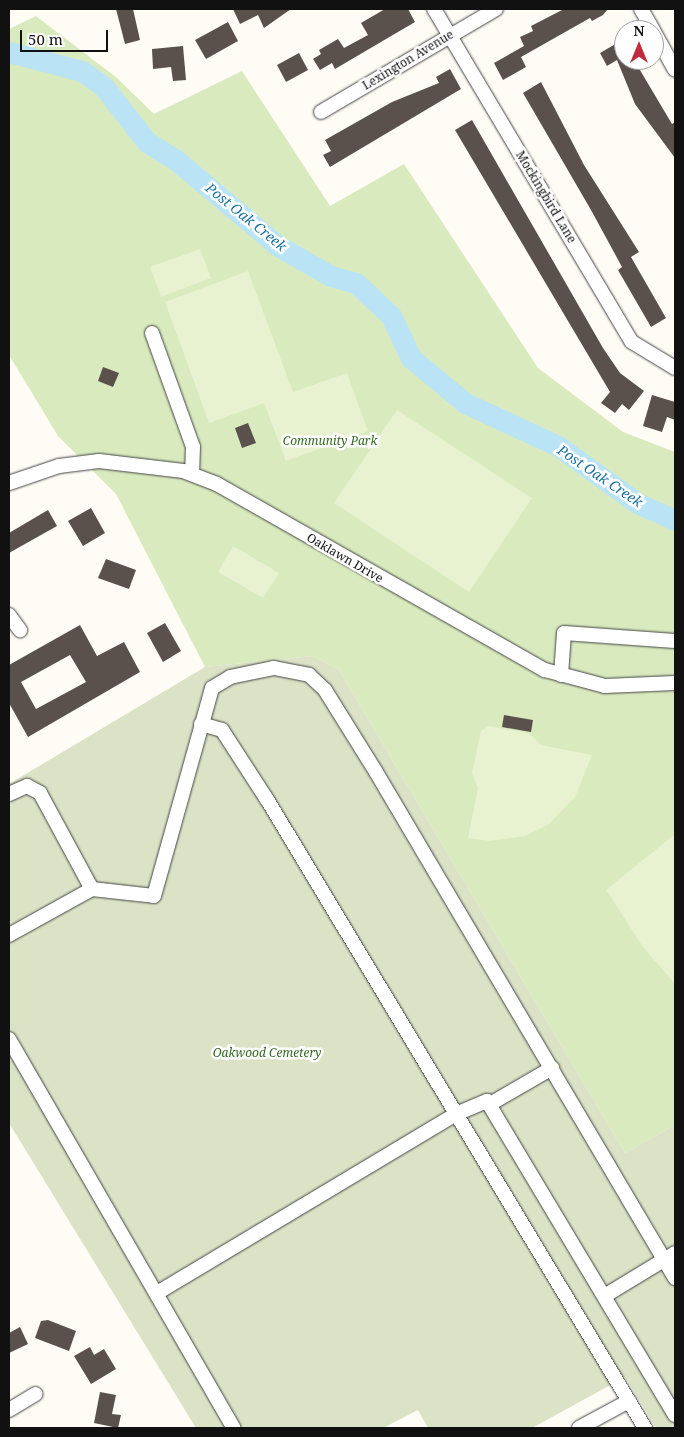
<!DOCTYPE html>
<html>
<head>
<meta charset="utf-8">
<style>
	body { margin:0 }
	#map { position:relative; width:684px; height:1437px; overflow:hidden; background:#fffcf5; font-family:"Noto Serif",serif }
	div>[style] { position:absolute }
	.green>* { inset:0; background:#d8eabe }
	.cemetery>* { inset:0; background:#dbe2c5 }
	.pitch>* { inset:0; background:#e8f1d0 }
	.river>* { height:21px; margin:-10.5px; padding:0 10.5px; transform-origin:10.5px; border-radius:10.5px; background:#bae4f5 }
	.building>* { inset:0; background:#5a514d }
	.roads { filter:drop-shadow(0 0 1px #444) drop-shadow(0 0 1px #444) }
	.minor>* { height:14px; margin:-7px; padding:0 7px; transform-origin:7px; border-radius:7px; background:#fff }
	span { translate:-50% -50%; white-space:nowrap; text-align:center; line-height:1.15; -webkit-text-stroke:5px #fff; paint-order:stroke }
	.street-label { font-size:12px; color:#111 }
	.park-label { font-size:12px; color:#356921; font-style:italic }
	.water-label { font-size:14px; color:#1a71a2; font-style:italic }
	.frame { position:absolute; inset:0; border:10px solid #111; pointer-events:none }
	.north { position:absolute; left:614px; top:20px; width:50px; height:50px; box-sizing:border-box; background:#fff; border:1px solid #a0a0a0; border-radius:50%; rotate:0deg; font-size:14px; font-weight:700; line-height:20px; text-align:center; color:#111 }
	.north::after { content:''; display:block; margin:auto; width:18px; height:22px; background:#c02a3c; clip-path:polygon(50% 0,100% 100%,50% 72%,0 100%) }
	.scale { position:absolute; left:20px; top:30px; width:88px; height:22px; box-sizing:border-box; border:2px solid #111; border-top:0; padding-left:6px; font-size:15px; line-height:18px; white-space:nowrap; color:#111; -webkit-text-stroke:4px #fff; paint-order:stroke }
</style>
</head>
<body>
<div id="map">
	<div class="green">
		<i style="clip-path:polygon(36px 16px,117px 78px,154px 114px,242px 71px,330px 206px,404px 164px,538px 368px,623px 432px,675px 452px,675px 1125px,625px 1153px,339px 670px,313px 656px,205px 667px,116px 494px,58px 436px,9px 355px,9px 29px)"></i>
	</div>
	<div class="cemetery">
		<i style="clip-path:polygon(313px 656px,339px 670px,625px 1153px,675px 1125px,675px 1428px,656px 1428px,625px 1377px,532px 1428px,428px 1428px,418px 1410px,383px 1428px,196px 1428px,9px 1123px,9px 784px,205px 667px)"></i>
	</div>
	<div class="pitch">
		<i style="clip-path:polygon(200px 249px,211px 278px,161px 297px,150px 267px)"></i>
		<i style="clip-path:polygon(248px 271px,293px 392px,347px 373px,368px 431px,286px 461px,264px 403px,209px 423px,165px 302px)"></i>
		<i style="clip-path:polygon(397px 410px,532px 498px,469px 592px,334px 503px)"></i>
		<i style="clip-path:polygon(233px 546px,279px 573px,263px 598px,218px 572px)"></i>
		<i style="clip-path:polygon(489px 726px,529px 733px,541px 745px,592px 755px,575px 797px,548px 825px,525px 836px,490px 841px,468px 838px,478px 788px,472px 773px,481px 731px)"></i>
		<i style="clip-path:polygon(675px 834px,675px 984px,643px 947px,606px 890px)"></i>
	</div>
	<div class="river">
		<i style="left:9px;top:52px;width:75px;rotate:14.6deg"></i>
		<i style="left:82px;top:71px;width:27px;rotate:36deg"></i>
		<i style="left:104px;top:87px;width:70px;rotate:52deg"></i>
		<i style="left:147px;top:142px;width:34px;rotate:32deg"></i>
		<i style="left:176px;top:160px;width:133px;rotate:40.1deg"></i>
		<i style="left:278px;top:246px;width:61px;rotate:29.5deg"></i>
		<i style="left:331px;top:276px;width:26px;rotate:16deg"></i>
		<i style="left:356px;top:283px;width:48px;rotate:43.3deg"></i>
		<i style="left:391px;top:316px;width:47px;rotate:64.5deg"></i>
		<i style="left:411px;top:358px;width:70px;rotate:39.8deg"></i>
		<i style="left:465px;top:403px;width:102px;rotate:24.8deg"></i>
		<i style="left:558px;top:446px;width:97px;rotate:35.8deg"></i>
		<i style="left:637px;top:503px;width:42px;rotate:24.1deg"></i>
	</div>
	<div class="building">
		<i style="clip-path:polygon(116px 9px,133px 9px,140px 40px,125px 44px)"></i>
		<i style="clip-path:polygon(233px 9px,291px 9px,264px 28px,258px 15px,240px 24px)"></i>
		<i style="clip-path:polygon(385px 9px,408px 9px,415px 22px,335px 69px,332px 63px,320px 70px,313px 59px,321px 54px,319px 50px,338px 39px,344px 48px,368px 35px,361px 23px)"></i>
		<i style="clip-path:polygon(564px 9px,608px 9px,603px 15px,592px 21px,590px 18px,521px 57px,526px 67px,503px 80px,494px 63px,524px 46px,520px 37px,533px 31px,531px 26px)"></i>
		<i style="clip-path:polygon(228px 22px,238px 41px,206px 59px,195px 40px)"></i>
		<i style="clip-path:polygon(624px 39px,624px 60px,634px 60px,672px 124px,675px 122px,675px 158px,635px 104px,617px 60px,607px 66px,600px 53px)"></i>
		<i style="clip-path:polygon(183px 46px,186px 80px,173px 81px,171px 67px,153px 69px,152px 49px)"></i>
		<i style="clip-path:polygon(299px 53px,308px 70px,286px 82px,277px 65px)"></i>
		<i style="clip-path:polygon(450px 69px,461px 89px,330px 167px,323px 155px,331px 151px,325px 140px,392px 102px,439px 83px,436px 77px)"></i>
		<i style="clip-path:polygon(541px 82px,584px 165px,639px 252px,631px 257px,666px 318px,651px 327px,618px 270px,622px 267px,591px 210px,523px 93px)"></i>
		<i style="clip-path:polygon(472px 120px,603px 348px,620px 373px,644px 391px,629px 410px,622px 404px,615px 413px,601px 403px,610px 392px,455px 130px)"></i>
		<i style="clip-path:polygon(103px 367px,119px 373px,113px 387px,98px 381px)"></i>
		<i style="clip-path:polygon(652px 395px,675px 402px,675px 420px,667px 417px,662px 432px,643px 426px)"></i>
		<i style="clip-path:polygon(248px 423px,256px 443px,242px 448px,235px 428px)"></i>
		<i style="clip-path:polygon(91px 508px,105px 533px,83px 546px,68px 521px)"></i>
		<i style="clip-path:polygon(48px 510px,57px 526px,9px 553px,9px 533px)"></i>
		<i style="clip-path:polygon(106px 559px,136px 570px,129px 589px,98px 578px)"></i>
		<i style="clip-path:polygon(165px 623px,181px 651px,163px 662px,147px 633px)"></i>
		<i style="clip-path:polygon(evenodd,80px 625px,97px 656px,124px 642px,140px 672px,28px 737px,9px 703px,9px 665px,80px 625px,70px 655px,86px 682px,36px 709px,21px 682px,70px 655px)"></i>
		<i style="clip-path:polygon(504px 715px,533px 720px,531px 732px,502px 727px)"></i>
		<i style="clip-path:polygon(48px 1320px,76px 1331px,69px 1351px,35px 1338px,41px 1321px)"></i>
		<i style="clip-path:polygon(20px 1327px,28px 1344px,9px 1353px,9px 1333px)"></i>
		<i style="clip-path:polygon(90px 1347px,94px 1355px,104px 1349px,116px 1369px,91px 1384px,74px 1356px)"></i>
		<i style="clip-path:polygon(100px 1392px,116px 1395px,112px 1414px,121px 1415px,118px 1428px,94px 1423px)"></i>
	</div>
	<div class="roads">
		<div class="minor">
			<i style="left:434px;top:9px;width:387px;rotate:59.3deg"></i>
			<i style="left:632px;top:342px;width:50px;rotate:31.2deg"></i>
			<i style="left:641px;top:9px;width:24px;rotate:60deg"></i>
			<i style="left:654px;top:32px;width:43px;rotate:61.1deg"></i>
			<i style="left:321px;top:112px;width:203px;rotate:-30.5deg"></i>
			<i style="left:152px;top:333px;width:121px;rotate:70.2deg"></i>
			<i style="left:193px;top:447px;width:27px;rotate:92deg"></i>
			<i style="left:9px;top:483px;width:53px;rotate:-18.8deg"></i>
			<i style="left:59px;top:466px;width:40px;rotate:-7.1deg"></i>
			<i style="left:99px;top:461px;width:85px;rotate:6.8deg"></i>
			<i style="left:183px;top:471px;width:36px;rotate:21deg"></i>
			<i style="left:217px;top:484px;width:377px;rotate:29.6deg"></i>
			<i style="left:545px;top:670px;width:62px;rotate:14.9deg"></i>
			<i style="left:605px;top:686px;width:70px;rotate:-2.5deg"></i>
			<i style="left:9px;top:615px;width:19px;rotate:54deg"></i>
			<i style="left:561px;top:675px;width:42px;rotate:-85.9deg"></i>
			<i style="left:564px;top:633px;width:111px;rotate:4.1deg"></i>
			<i style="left:201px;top:724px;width:22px;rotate:16deg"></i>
			<i style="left:222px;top:730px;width:85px;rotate:57.1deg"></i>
			<i style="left:268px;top:801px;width:732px;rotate:58.98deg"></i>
			<i style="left:9px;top:794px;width:20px;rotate:-24deg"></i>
			<i style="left:27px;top:786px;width:15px;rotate:28deg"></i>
			<i style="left:40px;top:793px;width:109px;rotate:61.6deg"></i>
			<i style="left:92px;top:889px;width:62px;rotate:6.4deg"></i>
			<i style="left:154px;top:896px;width:216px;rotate:-74.4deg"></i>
			<i style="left:212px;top:688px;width:21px;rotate:-31deg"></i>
			<i style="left:230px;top:677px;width:45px;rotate:-11.6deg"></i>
			<i style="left:274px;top:668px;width:36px;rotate:11deg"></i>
			<i style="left:309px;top:675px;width:22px;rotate:43deg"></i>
			<i style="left:325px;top:690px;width:97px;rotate:58.1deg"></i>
			<i style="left:376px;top:772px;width:588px;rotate:59.42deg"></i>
			<i style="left:9px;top:935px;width:95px;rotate:-29deg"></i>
			<i style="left:9px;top:1039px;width:449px;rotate:60deg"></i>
			<i style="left:490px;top:1104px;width:72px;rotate:-30.1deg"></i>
			<i style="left:157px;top:1293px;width:348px;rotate:-30.9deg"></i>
			<i style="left:456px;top:1114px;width:34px;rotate:-23deg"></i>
			<i style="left:487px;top:1101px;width:366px;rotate:59.1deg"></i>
			<i style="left:606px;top:1295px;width:81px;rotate:-31.3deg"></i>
			<i style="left:9px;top:1410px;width:31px;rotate:-31deg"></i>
			<i style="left:579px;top:1428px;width:57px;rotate:-28.4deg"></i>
		</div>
	</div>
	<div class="street-label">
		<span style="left:408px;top:60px;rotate:-31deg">Lexington Avenue</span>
		<span style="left:546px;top:197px;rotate:59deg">Mockingbird Lane</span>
		<span style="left:345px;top:558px;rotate:30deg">Oaklawn Drive</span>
	</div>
	<div class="park-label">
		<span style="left:330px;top:441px">Community Park</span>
		<span style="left:267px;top:1053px">Oakwood Cemetery</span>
	</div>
	<div class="water-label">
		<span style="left:246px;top:217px;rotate:39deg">Post Oak Creek</span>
		<span style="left:600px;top:476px;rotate:34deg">Post Oak Creek</span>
	</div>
	<div class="frame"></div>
	<div class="north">N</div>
	<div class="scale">50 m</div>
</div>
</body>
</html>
